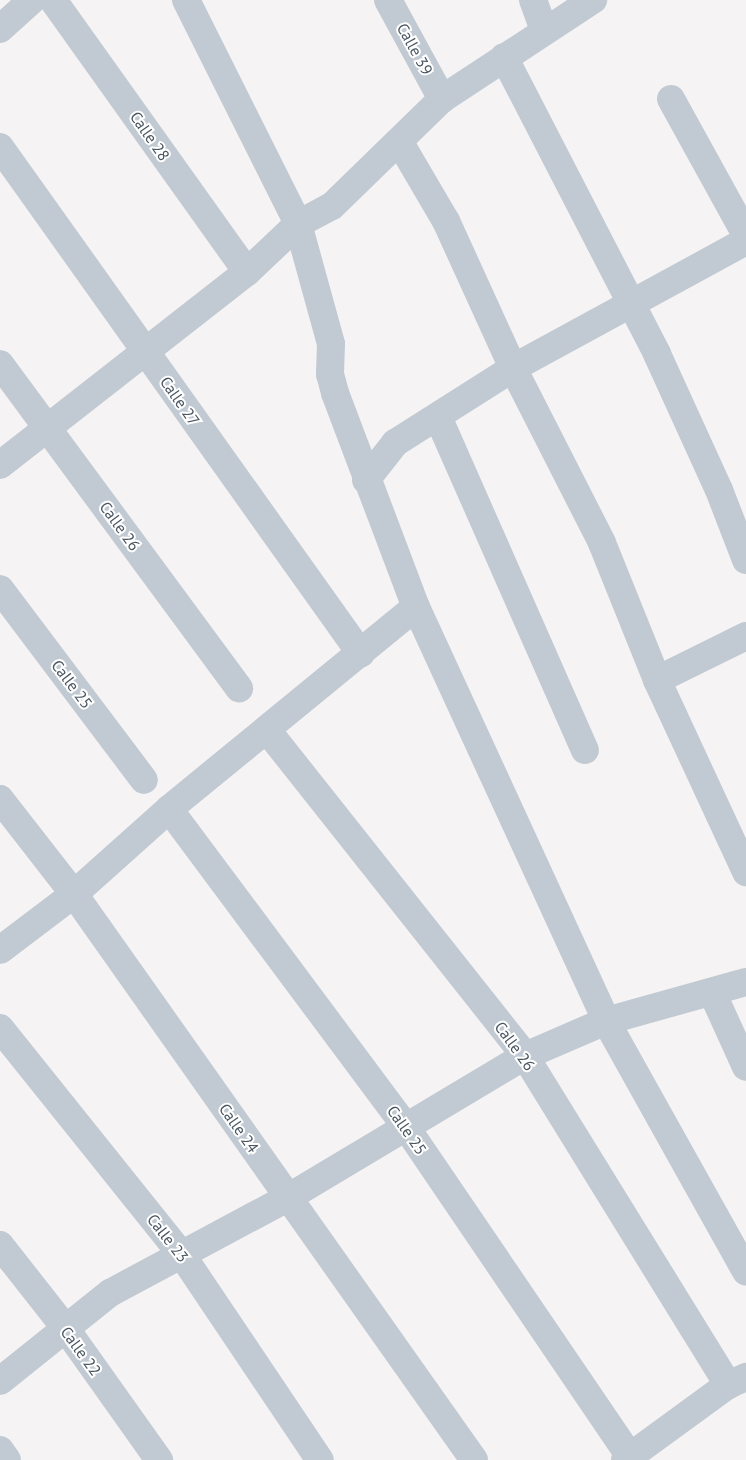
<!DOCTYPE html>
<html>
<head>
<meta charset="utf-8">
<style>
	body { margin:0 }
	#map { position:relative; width:746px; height:1460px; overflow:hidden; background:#f5f3f3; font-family:"PT Sans",sans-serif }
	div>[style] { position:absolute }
	.minor>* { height:28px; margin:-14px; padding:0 14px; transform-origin:14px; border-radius:14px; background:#c1cad2 }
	span { translate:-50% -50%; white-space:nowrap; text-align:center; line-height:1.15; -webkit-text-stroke:4px #fff; paint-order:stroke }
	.street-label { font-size:16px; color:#4a5661 }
</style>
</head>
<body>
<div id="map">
	<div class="minor">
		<i style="left:53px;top:0;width:334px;rotate:54.5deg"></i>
		<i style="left:186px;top:0;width:250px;rotate:63.4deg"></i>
		<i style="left:298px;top:224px;width:124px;rotate:74.6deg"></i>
		<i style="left:331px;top:344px;width:30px;rotate:92deg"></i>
		<i style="left:330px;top:374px;width:20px;rotate:75deg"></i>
		<i style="left:335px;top:393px;width:229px;rotate:69.3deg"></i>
		<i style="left:416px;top:607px;width:456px;rotate:65.3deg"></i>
		<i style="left:606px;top:1021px;width:287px;rotate:60.8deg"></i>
		<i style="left:388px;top:0;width:113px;rotate:61.4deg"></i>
		<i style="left:533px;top:0;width:33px;rotate:70deg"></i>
		<i style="left:0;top:29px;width:43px;rotate:-42.2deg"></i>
		<i style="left:504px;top:57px;width:334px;rotate:62.7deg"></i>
		<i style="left:657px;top:354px;width:149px;rotate:65.5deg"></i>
		<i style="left:719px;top:490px;width:75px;rotate:68.9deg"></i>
		<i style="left:671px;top:99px;width:155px;rotate:61.1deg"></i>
		<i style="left:399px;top:141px;width:93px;rotate:59.6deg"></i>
		<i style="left:446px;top:221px;width:162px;rotate:65.5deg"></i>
		<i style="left:513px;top:368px;width:196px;rotate:63deg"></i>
		<i style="left:602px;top:543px;width:148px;rotate:68.1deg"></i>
		<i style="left:657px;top:680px;width:212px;rotate:65.1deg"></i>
		<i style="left:0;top:147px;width:622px;rotate:54.55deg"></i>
		<i style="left:0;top:364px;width:403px;rotate:53.6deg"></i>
		<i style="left:438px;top:417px;width:364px;rotate:66.2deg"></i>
		<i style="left:0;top:465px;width:313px;rotate:-38deg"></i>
		<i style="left:247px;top:272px;width:70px;rotate:-43.3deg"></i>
		<i style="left:298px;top:224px;width:38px;rotate:-28deg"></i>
		<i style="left:332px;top:206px;width:153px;rotate:-44.2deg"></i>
		<i style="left:442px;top:99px;width:181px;rotate:-33.3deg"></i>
		<i style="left:366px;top:480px;width:47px;rotate:-51.9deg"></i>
		<i style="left:395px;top:443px;width:140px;rotate:-32.4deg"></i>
		<i style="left:513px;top:368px;width:265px;rotate:-28.6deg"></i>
		<i style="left:0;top:589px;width:239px;rotate:53deg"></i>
		<i style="left:657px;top:680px;width:99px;rotate:-26.3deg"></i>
		<i style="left:267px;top:730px;width:416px;rotate:51.6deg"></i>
		<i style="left:525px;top:1056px;width:387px;rotate:58.3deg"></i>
		<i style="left:0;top:799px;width:120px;rotate:52.1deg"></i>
		<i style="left:74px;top:894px;width:693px;rotate:54.75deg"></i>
		<i style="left:169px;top:809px;width:397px;rotate:53.3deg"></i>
		<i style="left:406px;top:1127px;width:402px;rotate:55.8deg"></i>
		<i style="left:0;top:950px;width:93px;rotate:-37.1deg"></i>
		<i style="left:74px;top:894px;width:127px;rotate:-41.8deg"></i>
		<i style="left:169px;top:809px;width:319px;rotate:-39.3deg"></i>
		<i style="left:712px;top:992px;width:82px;rotate:65.6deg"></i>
		<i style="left:0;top:1028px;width:291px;rotate:51.3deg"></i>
		<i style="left:182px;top:1255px;width:247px;rotate:56.1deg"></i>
		<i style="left:0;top:1245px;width:107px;rotate:51.8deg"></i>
		<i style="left:66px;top:1329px;width:161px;rotate:54.6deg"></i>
		<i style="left:0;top:1381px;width:141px;rotate:-38.7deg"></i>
		<i style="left:110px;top:1293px;width:203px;rotate:-28.2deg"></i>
		<i style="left:289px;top:1197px;width:275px;rotate:-30.9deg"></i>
		<i style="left:525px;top:1056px;width:88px;rotate:-23.4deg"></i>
		<i style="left:606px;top:1021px;width:145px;rotate:-15.6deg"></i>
		<i style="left:0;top:1450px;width:12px;rotate:55deg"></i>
		<i style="left:625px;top:1460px;width:127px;rotate:-36.1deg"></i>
		<i style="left:728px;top:1385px;width:20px;rotate:-24deg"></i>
	</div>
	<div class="street-label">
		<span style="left:415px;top:49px;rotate:61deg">Calle 39</span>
		<span style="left:150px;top:136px;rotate:55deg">Calle 28</span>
		<span style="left:180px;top:401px;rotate:55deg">Calle 27</span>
		<span style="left:120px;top:526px;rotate:54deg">Calle 26</span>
		<span style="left:72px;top:684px;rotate:53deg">Calle 25</span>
		<span style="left:515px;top:1046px;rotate:54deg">Calle 26</span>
		<span style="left:239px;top:1128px;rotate:55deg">Calle 24</span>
		<span style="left:407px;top:1130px;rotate:55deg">Calle 25</span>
		<span style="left:168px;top:1238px;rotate:52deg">Calle 23</span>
		<span style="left:81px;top:1351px;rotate:54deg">Calle 22</span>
	</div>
</div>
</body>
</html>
